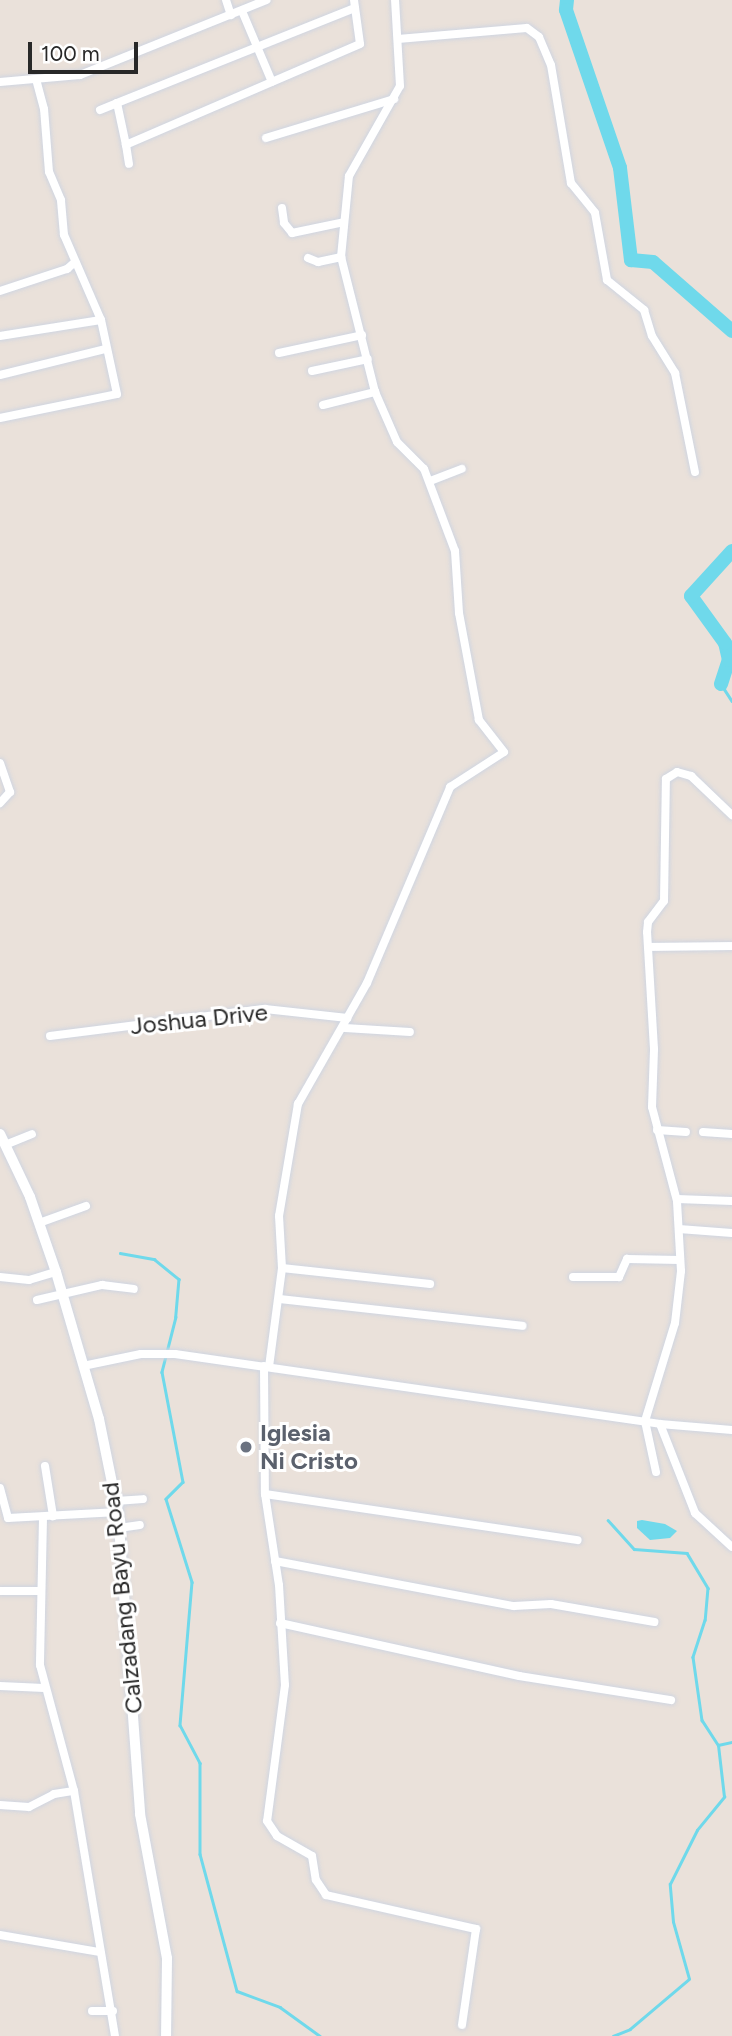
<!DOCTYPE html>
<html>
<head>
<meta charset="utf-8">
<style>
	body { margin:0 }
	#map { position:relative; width:732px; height:2036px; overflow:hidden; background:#eae1da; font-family:Figtree,sans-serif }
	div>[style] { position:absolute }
	.water>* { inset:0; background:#6fd9eb }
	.stream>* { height:2.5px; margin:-1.25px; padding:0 1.25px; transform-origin:1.25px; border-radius:1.25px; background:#6fd9eb }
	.river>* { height:14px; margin:-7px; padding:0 7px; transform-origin:7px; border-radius:7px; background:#6fd9eb }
	.roads { filter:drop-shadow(0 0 2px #cfd5e1) drop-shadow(0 0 2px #cfd5e1) }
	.street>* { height:8px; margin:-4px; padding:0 4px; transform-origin:4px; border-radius:4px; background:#fff }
	.secondary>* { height:10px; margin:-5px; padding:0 5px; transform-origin:5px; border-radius:5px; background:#fff }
	.dots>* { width:19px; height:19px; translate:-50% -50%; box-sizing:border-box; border:4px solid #fff; border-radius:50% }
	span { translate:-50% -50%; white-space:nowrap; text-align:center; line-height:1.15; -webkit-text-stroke:6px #fff; paint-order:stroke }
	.street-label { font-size:24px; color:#282828 }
	.worship-label { font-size:24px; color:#5b616d; font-weight:700 }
	.left { translate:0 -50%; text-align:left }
	.scale { position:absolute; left:28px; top:42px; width:110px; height:32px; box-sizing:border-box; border:4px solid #282828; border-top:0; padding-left:9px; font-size:21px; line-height:24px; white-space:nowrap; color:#282828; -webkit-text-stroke:5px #fff; paint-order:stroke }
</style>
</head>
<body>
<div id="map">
	<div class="water">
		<i style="clip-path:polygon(642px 1520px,665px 1524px,677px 1531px,670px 1538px,650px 1540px,637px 1528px,637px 1521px)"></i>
	</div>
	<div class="stream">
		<i style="left:721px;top:684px;width:20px;rotate:57deg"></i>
		<i style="left:120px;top:1253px;width:35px;rotate:10deg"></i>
		<i style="left:154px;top:1259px;width:32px;rotate:39deg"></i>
		<i style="left:179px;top:1279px;width:38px;rotate:95deg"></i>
		<i style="left:176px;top:1317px;width:57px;rotate:104.3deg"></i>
		<i style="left:162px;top:1372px;width:112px;rotate:79.2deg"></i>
		<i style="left:183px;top:1482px;width:24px;rotate:135deg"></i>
		<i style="left:166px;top:1499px;width:87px;rotate:72.6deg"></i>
		<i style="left:192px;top:1582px;width:144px;rotate:94.8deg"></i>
		<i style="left:180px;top:1725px;width:43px;rotate:62.2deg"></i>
		<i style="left:200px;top:1763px;width:91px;rotate:90deg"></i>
		<i style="left:200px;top:1854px;width:142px;rotate:74.9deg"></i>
		<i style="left:237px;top:1991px;width:46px;rotate:20.4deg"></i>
		<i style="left:280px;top:2007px;width:49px;rotate:35.9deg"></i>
		<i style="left:608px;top:1520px;width:39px;rotate:48deg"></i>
		<i style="left:634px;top:1549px;width:53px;rotate:4.3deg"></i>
		<i style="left:687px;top:1553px;width:41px;rotate:59deg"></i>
		<i style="left:708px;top:1588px;width:32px;rotate:95deg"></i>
		<i style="left:705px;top:1620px;width:39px;rotate:108deg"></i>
		<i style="left:693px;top:1657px;width:64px;rotate:81.9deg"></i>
		<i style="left:702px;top:1720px;width:30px;rotate:57deg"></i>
		<i style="left:613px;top:2036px;width:18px;rotate:-22deg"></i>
		<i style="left:630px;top:2029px;width:77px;rotate:-40.3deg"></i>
		<i style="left:689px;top:1979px;width:59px;rotate:-105.7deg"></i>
		<i style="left:673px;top:1922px;width:38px;rotate:-95deg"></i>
		<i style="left:670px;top:1884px;width:60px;rotate:-63.4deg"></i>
		<i style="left:697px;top:1830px;width:43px;rotate:-50.7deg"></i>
		<i style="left:724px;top:1797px;width:52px;rotate:-96.6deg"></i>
		<i style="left:718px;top:1745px;width:14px;rotate:-12deg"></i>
	</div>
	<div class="river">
		<i style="left:567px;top:0;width:10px;rotate:96deg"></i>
		<i style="left:566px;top:10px;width:167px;rotate:71.1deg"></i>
		<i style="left:620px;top:168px;width:93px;rotate:83.2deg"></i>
		<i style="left:631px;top:260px;width:22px;rotate:5deg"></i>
		<i style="left:653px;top:262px;width:105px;rotate:41.1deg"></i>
		<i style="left:721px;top:684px;width:25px;rotate:-72deg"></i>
		<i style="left:729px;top:660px;width:17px;rotate:-103deg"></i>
		<i style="left:725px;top:643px;width:58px;rotate:-125.9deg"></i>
		<i style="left:691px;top:596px;width:61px;rotate:-47.7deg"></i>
	</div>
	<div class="roads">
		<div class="street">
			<i style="left:226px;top:0;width:16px;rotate:72deg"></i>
			<i style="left:354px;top:0;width:44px;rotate:82.2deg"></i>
			<i style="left:360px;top:44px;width:255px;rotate:156.7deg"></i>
			<i style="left:126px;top:145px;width:43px;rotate:-102.1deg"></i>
			<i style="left:117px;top:103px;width:256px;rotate:-21.8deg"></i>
			<i style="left:242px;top:11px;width:77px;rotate:67.1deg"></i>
			<i style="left:398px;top:39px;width:129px;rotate:-4.9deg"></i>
			<i style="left:527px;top:28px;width:15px;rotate:37deg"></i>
			<i style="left:539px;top:37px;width:30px;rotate:67deg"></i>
			<i style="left:551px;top:65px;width:120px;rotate:80.4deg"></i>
			<i style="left:571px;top:183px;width:38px;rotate:51deg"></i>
			<i style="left:595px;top:213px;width:68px;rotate:79.8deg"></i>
			<i style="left:607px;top:280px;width:48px;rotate:39deg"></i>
			<i style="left:644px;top:310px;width:27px;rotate:73deg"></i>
			<i style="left:652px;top:336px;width:44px;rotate:58.1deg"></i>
			<i style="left:675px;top:373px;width:101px;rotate:78.6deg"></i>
			<i style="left:0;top:82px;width:80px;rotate:-5deg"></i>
			<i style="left:80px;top:75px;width:201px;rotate:-21.9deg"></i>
			<i style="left:100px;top:110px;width:18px;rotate:-22deg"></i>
			<i style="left:266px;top:138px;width:134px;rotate:-16.9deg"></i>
			<i style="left:126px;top:145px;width:19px;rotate:81deg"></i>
			<i style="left:282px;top:208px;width:15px;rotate:82deg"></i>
			<i style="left:284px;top:223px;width:13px;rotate:51deg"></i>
			<i style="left:292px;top:233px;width:53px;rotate:-11.9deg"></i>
			<i style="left:308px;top:258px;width:11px;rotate:22deg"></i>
			<i style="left:318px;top:262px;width:24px;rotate:-12deg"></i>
			<i style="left:0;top:291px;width:71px;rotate:-18.2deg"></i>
			<i style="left:67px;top:269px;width:11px;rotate:-41deg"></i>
			<i style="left:0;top:336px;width:102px;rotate:-9deg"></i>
			<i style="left:279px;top:353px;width:85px;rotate:-12.2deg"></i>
			<i style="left:312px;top:371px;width:57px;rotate:-12.1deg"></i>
			<i style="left:0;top:375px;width:108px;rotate:-13.9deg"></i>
			<i style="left:323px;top:405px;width:54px;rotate:-14deg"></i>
			<i style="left:0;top:418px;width:119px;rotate:-11.6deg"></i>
			<i style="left:117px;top:394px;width:76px;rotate:-102.2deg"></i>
			<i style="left:101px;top:320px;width:93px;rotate:-113.5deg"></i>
			<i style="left:64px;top:235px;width:35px;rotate:-95deg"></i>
			<i style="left:61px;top:200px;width:30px;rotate:-113deg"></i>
			<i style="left:49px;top:172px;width:63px;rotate:-94.5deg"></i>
			<i style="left:44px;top:109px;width:31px;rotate:-105deg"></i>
			<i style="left:430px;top:481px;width:34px;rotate:-21deg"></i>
			<i style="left:0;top:763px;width:31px;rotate:71deg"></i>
			<i style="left:10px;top:792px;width:15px;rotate:132deg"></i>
			<i style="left:648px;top:947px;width:84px;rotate:-0.7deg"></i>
			<i style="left:345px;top:1028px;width:65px;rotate:3.5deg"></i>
			<i style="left:50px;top:1036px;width:217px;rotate:-7.2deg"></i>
			<i style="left:265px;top:1009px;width:83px;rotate:6.2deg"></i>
			<i style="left:657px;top:1130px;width:29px;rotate:4deg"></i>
			<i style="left:703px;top:1132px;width:29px;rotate:4deg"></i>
			<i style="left:5px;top:1145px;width:29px;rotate:-22deg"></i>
			<i style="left:677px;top:1199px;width:55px;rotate:2.1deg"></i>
			<i style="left:39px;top:1223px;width:50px;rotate:-19.9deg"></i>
			<i style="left:679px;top:1229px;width:53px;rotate:4.3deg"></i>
			<i style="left:282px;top:1268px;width:149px;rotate:6.2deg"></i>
			<i style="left:0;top:1277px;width:29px;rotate:6deg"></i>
			<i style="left:29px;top:1280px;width:28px;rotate:-17deg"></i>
			<i style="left:573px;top:1277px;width:46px"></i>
			<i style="left:619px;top:1277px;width:20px;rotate:-66deg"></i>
			<i style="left:627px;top:1259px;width:53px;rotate:1.1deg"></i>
			<i style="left:279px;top:1299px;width:245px;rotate:6.3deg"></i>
			<i style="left:37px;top:1300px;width:67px;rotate:-13deg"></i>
			<i style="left:102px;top:1285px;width:32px;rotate:7deg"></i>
			<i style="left:83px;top:1366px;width:59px;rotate:-11.7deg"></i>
			<i style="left:141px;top:1354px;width:34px"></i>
			<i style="left:175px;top:1354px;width:490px;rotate:8.2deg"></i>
			<i style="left:660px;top:1424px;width:96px;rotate:68.5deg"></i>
			<i style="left:695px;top:1513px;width:50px;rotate:42.6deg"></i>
			<i style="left:264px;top:1366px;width:128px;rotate:89.6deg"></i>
			<i style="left:265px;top:1494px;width:92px;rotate:81.3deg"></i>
			<i style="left:279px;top:1585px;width:100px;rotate:86.6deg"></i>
			<i style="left:285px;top:1685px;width:137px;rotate:97.5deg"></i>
			<i style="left:267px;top:1821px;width:18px;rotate:56deg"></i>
			<i style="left:277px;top:1836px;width:40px;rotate:29.7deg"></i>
			<i style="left:312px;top:1856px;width:24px;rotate:81deg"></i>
			<i style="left:316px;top:1880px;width:18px;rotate:56deg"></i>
			<i style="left:326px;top:1895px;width:154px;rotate:12.8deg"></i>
			<i style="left:476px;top:1929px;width:97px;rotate:98.3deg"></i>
			<i style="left:269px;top:1367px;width:100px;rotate:-82.5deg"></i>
			<i style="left:282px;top:1268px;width:52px;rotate:-93.3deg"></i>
			<i style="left:279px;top:1216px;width:114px;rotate:-80.4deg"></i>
			<i style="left:298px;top:1104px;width:139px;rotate:-60.3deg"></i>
			<i style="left:367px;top:983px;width:213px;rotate:-67deg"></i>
			<i style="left:450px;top:787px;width:64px;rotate:-32.9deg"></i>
			<i style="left:504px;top:752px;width:41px;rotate:-128deg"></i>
			<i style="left:479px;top:720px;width:109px;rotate:-100.6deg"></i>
			<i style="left:459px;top:613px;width:62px;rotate:-93.7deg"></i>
			<i style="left:455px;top:551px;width:88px;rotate:-110.7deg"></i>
			<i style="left:424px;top:469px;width:38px;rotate:-135deg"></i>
			<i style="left:397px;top:442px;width:55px;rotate:-113.7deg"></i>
			<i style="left:375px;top:392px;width:139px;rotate:-104.1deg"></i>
			<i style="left:341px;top:257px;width:81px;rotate:-84.4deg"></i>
			<i style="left:349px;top:176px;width:103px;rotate:-60.5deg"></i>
			<i style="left:400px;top:86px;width:86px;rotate:-93.3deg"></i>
			<i style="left:660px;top:1424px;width:72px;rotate:4.8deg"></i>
			<i style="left:45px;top:1466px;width:51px;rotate:80.9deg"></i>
			<i style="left:656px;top:1472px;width:52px;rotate:-102.2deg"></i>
			<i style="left:645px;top:1421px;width:102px;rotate:-73deg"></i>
			<i style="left:675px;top:1323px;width:52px;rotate:-83.4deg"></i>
			<i style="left:681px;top:1271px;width:70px;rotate:-93.3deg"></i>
			<i style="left:677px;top:1201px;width:97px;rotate:-104.9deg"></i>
			<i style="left:652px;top:1107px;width:58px;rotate:-88deg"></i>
			<i style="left:654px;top:1049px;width:117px;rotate:-93.4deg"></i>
			<i style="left:647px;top:932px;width:10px;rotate:-84deg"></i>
			<i style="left:648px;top:922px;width:26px;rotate:-53deg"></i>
			<i style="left:664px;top:901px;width:122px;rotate:-89.1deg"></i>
			<i style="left:666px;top:779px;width:13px;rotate:-32deg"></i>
			<i style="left:677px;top:772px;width:15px;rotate:16deg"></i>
			<i style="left:691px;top:776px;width:57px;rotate:43.6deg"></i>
			<i style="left:0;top:1488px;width:31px;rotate:75deg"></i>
			<i style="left:8px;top:1518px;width:110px;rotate:-3.1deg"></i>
			<i style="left:265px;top:1494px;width:316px;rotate:8.4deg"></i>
			<i style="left:116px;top:1501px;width:27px;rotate:-4deg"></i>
			<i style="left:43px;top:1518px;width:147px;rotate:91.2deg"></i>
			<i style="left:40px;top:1665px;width:131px;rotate:74.9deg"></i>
			<i style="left:74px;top:1791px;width:248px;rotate:80.5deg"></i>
			<i style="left:119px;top:1528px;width:21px;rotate:-8deg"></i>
			<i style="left:275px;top:1561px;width:243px;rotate:10.7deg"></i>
			<i style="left:514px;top:1606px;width:37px;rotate:-3deg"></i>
			<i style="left:551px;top:1604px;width:105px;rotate:9.9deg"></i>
			<i style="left:0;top:1591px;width:39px"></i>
			<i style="left:280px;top:1623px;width:245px;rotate:12.5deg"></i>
			<i style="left:519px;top:1676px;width:154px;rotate:9deg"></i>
			<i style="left:0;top:1686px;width:44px;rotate:2.6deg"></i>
			<i style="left:0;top:1805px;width:29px;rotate:4deg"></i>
			<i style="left:29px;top:1807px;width:28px;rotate:-27deg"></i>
			<i style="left:54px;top:1794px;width:20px;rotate:-9deg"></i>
			<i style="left:0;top:1935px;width:100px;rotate:9.7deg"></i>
			<i style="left:92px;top:2011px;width:21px"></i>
		</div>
		<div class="secondary">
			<i style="left:0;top:1134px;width:70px;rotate:64.5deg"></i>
			<i style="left:30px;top:1197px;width:79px;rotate:70.9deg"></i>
			<i style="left:56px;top:1272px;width:153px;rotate:73.7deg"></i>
			<i style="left:99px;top:1419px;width:95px;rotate:78.5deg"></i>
			<i style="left:118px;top:1512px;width:303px;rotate:85.8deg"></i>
			<i style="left:140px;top:1814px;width:147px;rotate:79.4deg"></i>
			<i style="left:167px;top:1958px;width:78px;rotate:90.7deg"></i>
		</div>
	</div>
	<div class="dots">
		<i style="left:246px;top:1447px;background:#6b7280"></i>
	</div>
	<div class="street-label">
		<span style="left:199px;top:1019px;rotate:-6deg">Joshua Drive</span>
		<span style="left:122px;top:1598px;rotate:-96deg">Calzadang Bayu Road</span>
	</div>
	<div class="worship-label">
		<span class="left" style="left:260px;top:1447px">Iglesia<br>Ni Cristo</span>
	</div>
	<div class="scale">100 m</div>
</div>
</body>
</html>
